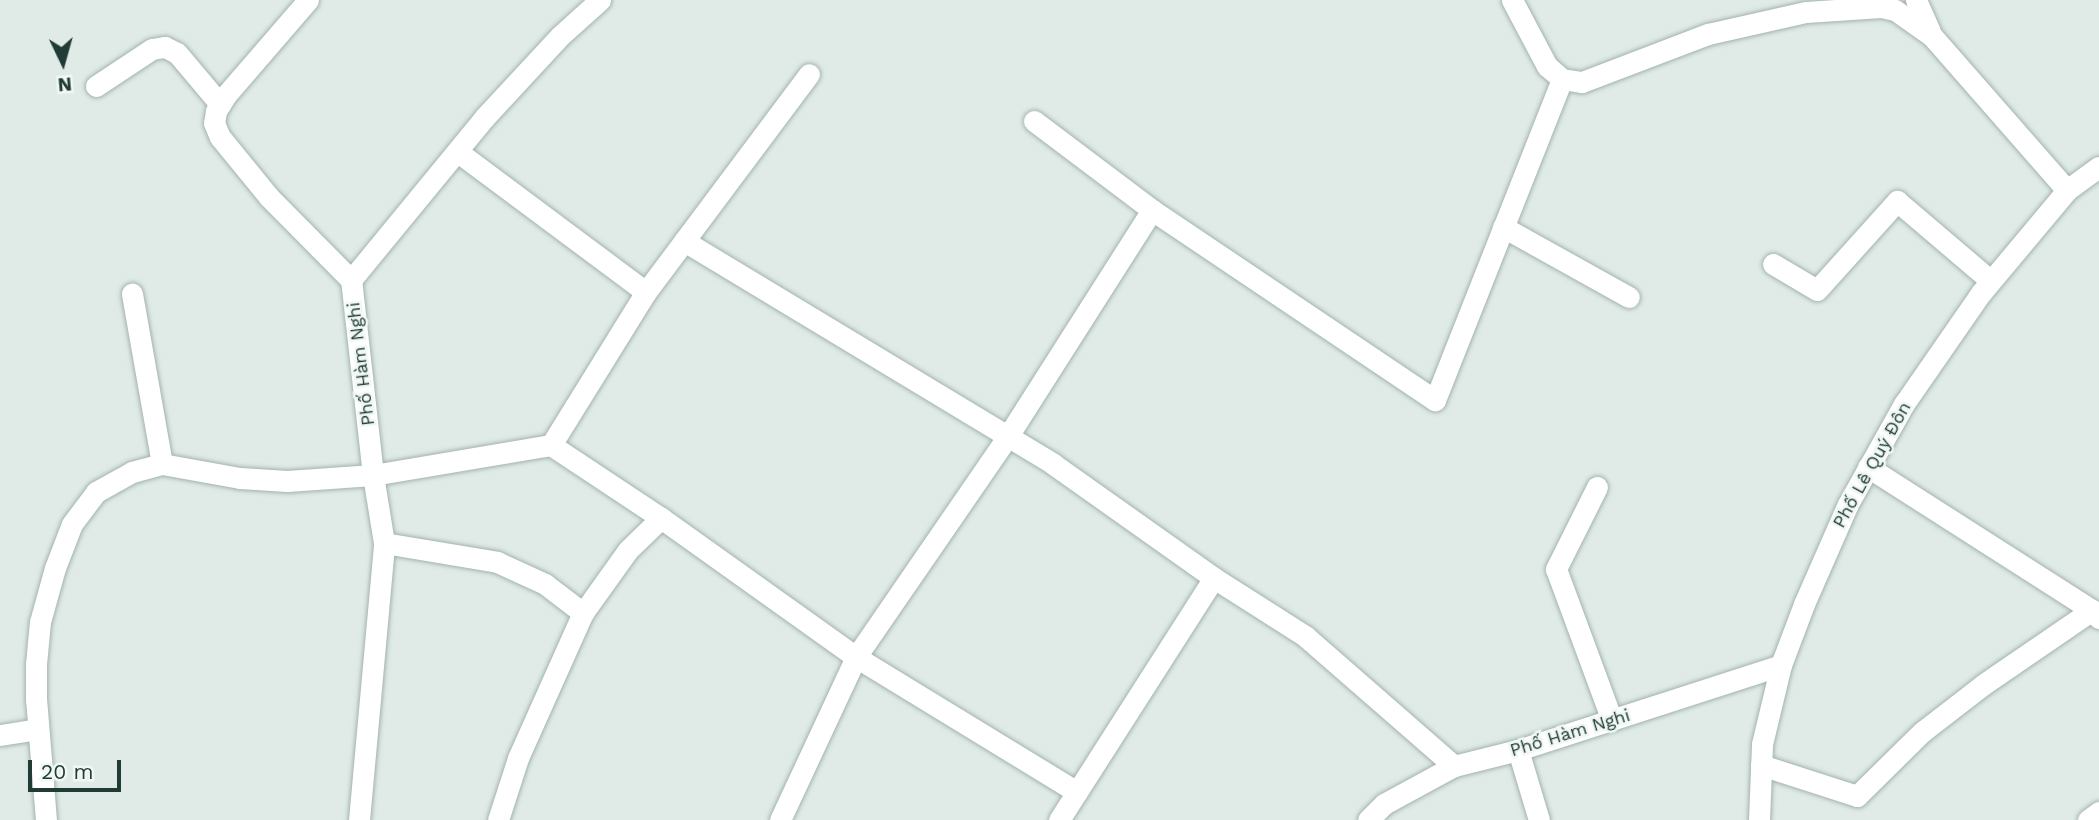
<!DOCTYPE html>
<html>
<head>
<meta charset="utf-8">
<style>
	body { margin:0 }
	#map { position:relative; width:2099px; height:820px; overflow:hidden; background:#e0ebe7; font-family:"Work Sans",sans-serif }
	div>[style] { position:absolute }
	.roads { filter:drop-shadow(0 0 2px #a3b3ae) drop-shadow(0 0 2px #a3b3ae) }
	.minor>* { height:21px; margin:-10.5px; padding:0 10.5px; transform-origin:10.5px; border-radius:10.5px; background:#fff }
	span { translate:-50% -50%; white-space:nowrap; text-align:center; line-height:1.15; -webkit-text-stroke:5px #f0f7f4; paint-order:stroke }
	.street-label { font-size:18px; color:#203b36 }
	.north { position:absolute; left:28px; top:28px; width:70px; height:70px; -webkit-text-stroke:5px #f0f7f4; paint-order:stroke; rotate:175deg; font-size:19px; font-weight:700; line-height:28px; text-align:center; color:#203b36 }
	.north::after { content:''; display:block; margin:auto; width:24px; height:32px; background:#203b36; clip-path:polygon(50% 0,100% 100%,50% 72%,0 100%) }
	.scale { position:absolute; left:28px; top:760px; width:93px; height:32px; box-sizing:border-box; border:4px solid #203b36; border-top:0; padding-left:9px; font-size:21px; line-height:24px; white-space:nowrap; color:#203b36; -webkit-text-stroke:5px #f0f7f4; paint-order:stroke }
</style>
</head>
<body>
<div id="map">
	<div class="roads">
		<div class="minor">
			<i style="left:308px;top:0;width:125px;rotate:130.8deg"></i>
			<i style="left:226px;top:95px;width:19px;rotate:122deg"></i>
			<i style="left:216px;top:111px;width:12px;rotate:99deg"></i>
			<i style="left:214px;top:123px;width:15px;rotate:67deg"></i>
			<i style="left:220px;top:137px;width:77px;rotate:50.8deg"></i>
			<i style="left:269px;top:197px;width:117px;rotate:45.3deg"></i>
			<i style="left:1512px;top:0;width:75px;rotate:62.1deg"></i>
			<i style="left:1547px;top:66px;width:20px;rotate:41deg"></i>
			<i style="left:1562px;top:79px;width:20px;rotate:9deg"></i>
			<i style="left:1582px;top:82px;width:135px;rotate:-20.9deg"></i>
			<i style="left:1708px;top:34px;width:100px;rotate:-12.7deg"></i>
			<i style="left:1806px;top:12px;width:75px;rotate:-3.8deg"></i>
			<i style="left:1881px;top:7px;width:14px;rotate:12deg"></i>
			<i style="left:1895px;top:10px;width:45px;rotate:35.1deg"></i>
			<i style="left:1932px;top:36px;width:205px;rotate:48.8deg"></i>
			<i style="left:1916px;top:0;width:34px;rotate:66deg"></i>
			<i style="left:96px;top:86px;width:67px;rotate:-33.5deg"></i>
			<i style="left:152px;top:49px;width:13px;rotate:-9deg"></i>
			<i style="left:165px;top:47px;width:13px;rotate:27deg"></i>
			<i style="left:177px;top:53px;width:67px;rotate:49.9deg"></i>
			<i style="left:1034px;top:121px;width:148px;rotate:37deg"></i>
			<i style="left:458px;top:152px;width:234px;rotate:36.7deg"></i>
			<i style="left:1503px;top:227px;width:144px;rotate:29.1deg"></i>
			<i style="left:684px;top:241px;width:431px;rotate:31.1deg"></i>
			<i style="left:1053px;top:464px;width:197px;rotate:35.3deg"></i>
			<i style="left:1214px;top:578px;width:108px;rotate:32.5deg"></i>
			<i style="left:1305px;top:636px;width:198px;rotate:41.1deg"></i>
			<i style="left:1773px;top:264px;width:51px;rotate:30.6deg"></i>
			<i style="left:1817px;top:290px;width:120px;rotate:-48deg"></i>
			<i style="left:1897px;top:201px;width:123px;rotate:40.4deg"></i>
			<i style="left:551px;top:445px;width:180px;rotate:-58.2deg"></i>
			<i style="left:646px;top:292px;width:272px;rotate:-53.2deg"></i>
			<i style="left:162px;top:464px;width:79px;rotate:10.2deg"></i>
			<i style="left:240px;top:478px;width:47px;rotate:3.7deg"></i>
			<i style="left:287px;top:481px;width:86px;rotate:-4deg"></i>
			<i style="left:373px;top:475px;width:181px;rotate:-9.6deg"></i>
			<i style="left:551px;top:445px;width:132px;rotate:33.6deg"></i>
			<i style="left:661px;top:518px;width:239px;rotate:35.5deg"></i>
			<i style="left:856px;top:657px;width:180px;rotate:115deg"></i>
			<i style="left:1868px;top:467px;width:266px;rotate:32.6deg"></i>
			<i style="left:1597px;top:487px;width:92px;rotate:116.6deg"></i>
			<i style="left:1556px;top:569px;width:161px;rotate:69.7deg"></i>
			<i style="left:384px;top:543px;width:115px;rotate:9.5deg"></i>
			<i style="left:497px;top:562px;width:53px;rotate:24.6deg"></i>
			<i style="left:545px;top:584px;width:48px;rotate:37.3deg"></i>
			<i style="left:0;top:735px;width:38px;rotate:-9deg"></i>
			<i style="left:1518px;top:750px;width:73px;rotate:73.3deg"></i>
			<i style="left:1761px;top:765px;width:101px;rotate:17.9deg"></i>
			<i style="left:1857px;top:796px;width:91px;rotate:-44.6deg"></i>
			<i style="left:1922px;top:732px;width:78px;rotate:-37.7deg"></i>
			<i style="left:1984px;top:684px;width:131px;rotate:-34.4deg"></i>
			<i style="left:2092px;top:610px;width:11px;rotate:49deg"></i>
			<i style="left:1077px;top:792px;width:259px;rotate:-148.6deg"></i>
			<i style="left:856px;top:657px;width:268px;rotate:-55.5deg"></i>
			<i style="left:1008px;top:436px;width:268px;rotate:-57.5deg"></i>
			<i style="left:1152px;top:210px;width:341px;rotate:33.9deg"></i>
			<i style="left:1435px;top:400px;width:345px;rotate:-68.4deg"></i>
			<i style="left:46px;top:820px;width:121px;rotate:-94.7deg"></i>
			<i style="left:36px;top:699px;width:35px;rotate:-90deg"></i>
			<i style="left:36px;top:664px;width:42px;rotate:-84.6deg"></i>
			<i style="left:40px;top:622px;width:56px;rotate:-74.5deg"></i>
			<i style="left:55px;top:568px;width:47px;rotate:-68.9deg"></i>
			<i style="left:72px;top:524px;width:40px;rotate:-53deg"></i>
			<i style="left:96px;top:492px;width:41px;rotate:-29.1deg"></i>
			<i style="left:132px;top:472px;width:31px;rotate:-15deg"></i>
			<i style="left:162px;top:464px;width:173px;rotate:-100deg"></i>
			<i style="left:359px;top:820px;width:278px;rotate:-84.8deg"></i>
			<i style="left:384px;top:543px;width:69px;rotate:-99.2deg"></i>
			<i style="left:373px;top:475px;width:196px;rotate:-96.4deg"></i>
			<i style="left:351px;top:280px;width:210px;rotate:-50.6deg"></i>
			<i style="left:484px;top:118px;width:112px;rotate:-47.2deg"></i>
			<i style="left:560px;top:36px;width:54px;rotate:-42deg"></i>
			<i style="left:498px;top:820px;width:65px;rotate:-72.1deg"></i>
			<i style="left:518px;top:758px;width:159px;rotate:-65.9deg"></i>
			<i style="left:583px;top:613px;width:77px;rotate:-54.5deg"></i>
			<i style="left:628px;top:550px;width:46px;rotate:-44.1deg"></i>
			<i style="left:1059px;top:820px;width:287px;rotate:-57.4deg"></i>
			<i style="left:1368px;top:820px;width:23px;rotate:-45deg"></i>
			<i style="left:1384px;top:804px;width:80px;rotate:-28.5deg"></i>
			<i style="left:1454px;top:766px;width:66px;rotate:-14deg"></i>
			<i style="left:1518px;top:750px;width:276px;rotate:-17.9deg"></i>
			<i style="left:1759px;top:820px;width:76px;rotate:-87.7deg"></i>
			<i style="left:1762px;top:744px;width:81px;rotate:-76.5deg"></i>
			<i style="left:1781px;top:665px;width:65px;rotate:-69.3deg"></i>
			<i style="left:1804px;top:604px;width:109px;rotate:-66.3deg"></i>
			<i style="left:1848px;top:504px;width:115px;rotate:-60.8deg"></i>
			<i style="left:1904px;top:404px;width:135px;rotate:-55.3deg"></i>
			<i style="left:1981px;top:293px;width:134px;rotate:-50.1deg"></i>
			<i style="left:2067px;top:190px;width:39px;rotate:-36deg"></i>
			<i style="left:2088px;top:820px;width:14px;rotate:-36deg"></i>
		</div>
	</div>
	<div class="street-label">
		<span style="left:361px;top:364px;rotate:-97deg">Phố Hàm Nghi</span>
		<span style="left:1872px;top:465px;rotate:-61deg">Phố Lê Quý Đôn</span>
		<span style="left:1570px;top:733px;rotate:-17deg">Phố Hàm Nghi</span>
	</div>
	<div class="north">N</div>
	<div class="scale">20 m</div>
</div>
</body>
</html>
